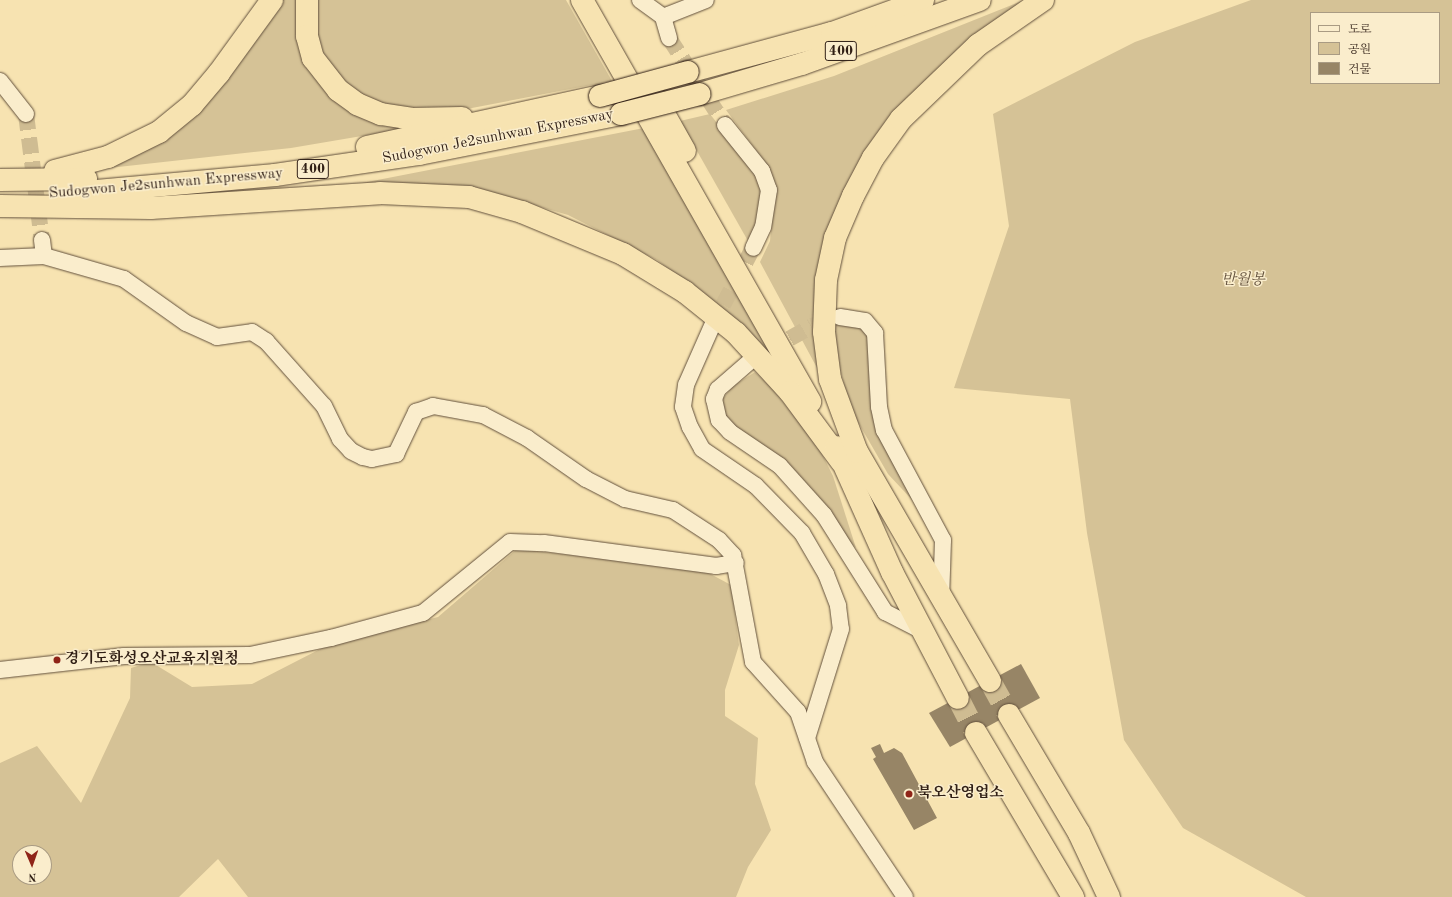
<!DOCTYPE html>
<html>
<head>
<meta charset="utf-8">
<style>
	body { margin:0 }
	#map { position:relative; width:1452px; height:897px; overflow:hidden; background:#f7e3b1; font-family:"Old Standard TT","Noto Serif KR",serif }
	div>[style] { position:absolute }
	.green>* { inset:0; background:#d5c296 }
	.building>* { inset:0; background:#978566 }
	.minor-tunnel>* { height:16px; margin-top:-8px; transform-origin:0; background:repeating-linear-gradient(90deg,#cfbc92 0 16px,transparent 0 24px) }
	.highway-tunnel>* { height:22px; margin-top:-11px; transform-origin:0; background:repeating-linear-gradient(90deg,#cfbc92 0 22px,transparent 0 33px) }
	.roads { filter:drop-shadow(0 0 1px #62503c) drop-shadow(0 0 1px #62503c) }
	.minor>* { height:16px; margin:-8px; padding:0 8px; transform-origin:8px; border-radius:8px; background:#faedcc }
	.highway>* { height:22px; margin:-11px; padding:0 11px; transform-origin:11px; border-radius:11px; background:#f7e3b1 }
	.bridges { filter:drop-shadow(0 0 1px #301f15) drop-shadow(0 0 1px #301f15) }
	.highway-bridge>* { height:22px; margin:-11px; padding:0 11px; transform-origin:11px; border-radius:11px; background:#f7e3b1 }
	.dots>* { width:11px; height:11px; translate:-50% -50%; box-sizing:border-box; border:2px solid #faedcc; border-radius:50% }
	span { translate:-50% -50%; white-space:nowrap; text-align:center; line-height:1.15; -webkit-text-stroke:3px #faedcc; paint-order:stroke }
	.shield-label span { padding:1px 3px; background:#faedcc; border:1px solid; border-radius:3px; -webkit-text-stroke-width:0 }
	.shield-label { font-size:14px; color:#301f15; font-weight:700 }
	.street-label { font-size:15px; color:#301f15 }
	.park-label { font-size:15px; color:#62503c; font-style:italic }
	.poi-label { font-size:15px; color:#301f15; font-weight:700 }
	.left { translate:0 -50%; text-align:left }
	.legend { position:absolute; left:1310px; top:12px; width:130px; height:72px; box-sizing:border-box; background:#faedcc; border:1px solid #a99b83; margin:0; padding:5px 7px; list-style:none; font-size:12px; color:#301f15 }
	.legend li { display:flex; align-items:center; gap:8px; height:20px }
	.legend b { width:20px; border:1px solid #a99b83 }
	.north { position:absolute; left:12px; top:845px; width:40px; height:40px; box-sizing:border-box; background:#faedcc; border:1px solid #a99b83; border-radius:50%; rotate:178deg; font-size:11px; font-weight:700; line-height:16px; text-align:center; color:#301f15 }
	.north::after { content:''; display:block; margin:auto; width:14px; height:18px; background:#8f2418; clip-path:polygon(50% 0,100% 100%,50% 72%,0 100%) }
</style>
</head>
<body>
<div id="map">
	<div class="green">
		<i style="clip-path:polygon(283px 0,301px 0,315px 75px,409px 128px,291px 148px,109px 168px,172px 133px)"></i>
		<i style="clip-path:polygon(316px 0,566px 0,612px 81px,451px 112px,398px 109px,353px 91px,322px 57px,315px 37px)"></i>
		<i style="clip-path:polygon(1024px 0,984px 30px,834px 223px,823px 379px,760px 262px,770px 241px,775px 186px,765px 162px,726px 110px,834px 76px)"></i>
		<i style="clip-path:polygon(evenodd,1251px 0,1452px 0,1452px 897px,1306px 897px,1183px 828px,1124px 740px,1087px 533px,1070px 399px,954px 388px,1009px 226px,993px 114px,1135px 42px,1251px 0,1311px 13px,1439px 13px,1439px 83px,1311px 83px,1311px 13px)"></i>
		<i style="clip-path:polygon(710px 114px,759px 177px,764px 204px,748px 241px,680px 121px)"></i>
		<i style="clip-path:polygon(644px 128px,778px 364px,713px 302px,657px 260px,568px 215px,496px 194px,443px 185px,362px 183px)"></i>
		<i style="clip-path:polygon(835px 323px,857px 324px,870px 336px,880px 437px,916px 504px,888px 474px,851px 410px,836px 355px)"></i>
		<i style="clip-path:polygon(755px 372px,773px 389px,819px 448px,833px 476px,856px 548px,724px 417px,723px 398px,733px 386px)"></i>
		<i style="clip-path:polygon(evenodd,517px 549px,703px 570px,731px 585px,739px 645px,725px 690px,725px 716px,758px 738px,755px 784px,771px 830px,748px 867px,736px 897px,248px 897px,218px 859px,179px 897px,0 897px,0 763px,37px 746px,81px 803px,130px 698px,131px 668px,151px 662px,192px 687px,252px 684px,328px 645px,438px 617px,517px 549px,20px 853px,44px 853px,44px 877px,20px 877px,20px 853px)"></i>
	</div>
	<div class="building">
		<i style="clip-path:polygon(1021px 664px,1040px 698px,950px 747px,929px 713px)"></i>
		<i style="clip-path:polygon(880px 744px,884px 753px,894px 748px,902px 753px,937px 818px,914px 830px,873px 759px,876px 757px,871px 748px)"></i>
	</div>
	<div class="minor-tunnel">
		<i style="left:669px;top:38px;width:103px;rotate:57.2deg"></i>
		<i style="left:26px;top:114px;width:127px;rotate:82.8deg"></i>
		<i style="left:712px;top:326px;width:88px;rotate:-62.3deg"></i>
		<i style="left:748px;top:362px;width:73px;rotate:-29.4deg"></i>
		<i style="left:812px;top:326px;width:23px;rotate:-20deg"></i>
	</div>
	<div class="highway-tunnel">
		<i style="left:990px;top:681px;width:39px;rotate:61deg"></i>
		<i style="left:958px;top:698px;width:39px;rotate:63deg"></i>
	</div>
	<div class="roads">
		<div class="minor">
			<i style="left:640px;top:0;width:29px;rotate:36deg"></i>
			<i style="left:663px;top:17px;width:22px;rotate:74deg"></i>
			<i style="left:663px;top:17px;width:46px;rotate:-21.6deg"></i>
			<i style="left:0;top:81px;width:42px;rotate:51.8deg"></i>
			<i style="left:725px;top:125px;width:59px;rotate:51.2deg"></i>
			<i style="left:762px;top:171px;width:20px;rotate:70deg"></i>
			<i style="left:769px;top:190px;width:37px;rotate:99deg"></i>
			<i style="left:763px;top:227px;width:23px;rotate:115deg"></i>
			<i style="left:42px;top:240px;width:16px;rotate:83deg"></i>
			<i style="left:44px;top:256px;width:83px;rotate:16deg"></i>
			<i style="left:124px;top:279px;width:76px;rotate:35.4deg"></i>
			<i style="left:186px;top:323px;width:34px;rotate:24deg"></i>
			<i style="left:217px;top:337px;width:35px;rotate:-8deg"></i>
			<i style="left:252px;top:332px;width:17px;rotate:33deg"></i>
			<i style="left:266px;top:341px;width:87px;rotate:48.3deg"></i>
			<i style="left:324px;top:406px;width:37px;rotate:64deg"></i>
			<i style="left:340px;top:439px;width:16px;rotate:47deg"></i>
			<i style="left:351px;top:451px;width:13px;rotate:27deg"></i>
			<i style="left:363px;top:457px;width:9px;rotate:13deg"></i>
			<i style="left:372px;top:459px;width:25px;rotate:-12deg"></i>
			<i style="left:396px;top:454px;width:47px;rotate:-64.5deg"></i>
			<i style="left:416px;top:412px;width:18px;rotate:-19deg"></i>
			<i style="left:433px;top:406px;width:51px;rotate:10.2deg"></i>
			<i style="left:483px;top:415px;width:50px;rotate:27.6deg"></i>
			<i style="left:527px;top:438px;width:72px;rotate:34.8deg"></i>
			<i style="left:586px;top:479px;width:44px;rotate:27.1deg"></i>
			<i style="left:625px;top:499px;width:49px;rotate:12.9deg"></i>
			<i style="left:673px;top:510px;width:55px;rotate:33.1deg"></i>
			<i style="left:719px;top:540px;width:21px;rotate:47deg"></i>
			<i style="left:733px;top:555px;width:109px;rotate:79.4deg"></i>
			<i style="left:753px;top:662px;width:67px;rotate:48deg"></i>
			<i style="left:798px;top:712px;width:53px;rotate:71.2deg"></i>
			<i style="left:815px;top:762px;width:162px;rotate:56.3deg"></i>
			<i style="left:0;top:258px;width:44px;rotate:-2.6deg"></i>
			<i style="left:840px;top:317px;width:25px;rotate:9deg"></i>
			<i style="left:865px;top:321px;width:16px;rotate:50deg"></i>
			<i style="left:875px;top:333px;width:74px;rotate:86.9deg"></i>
			<i style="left:879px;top:407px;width:24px;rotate:78deg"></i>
			<i style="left:884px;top:430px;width:125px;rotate:61.8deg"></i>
			<i style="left:943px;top:540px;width:59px;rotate:91.9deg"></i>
			<i style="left:712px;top:326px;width:64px;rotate:113.8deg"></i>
			<i style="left:686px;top:385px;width:22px;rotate:98deg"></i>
			<i style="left:683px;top:407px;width:21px;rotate:71deg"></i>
			<i style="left:690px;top:427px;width:25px;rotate:61deg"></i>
			<i style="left:702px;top:449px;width:65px;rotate:34.4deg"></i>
			<i style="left:756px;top:486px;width:66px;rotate:45.6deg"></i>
			<i style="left:802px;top:533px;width:48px;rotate:59.7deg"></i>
			<i style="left:826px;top:574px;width:34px;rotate:69deg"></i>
			<i style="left:838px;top:606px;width:23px;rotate:83deg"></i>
			<i style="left:841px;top:629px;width:114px;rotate:107.3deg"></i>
			<i style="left:748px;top:363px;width:40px;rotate:139deg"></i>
			<i style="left:718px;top:389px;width:11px;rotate:112deg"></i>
			<i style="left:714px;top:399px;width:22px;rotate:77deg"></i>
			<i style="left:719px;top:420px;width:16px;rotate:47deg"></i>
			<i style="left:730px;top:432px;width:60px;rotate:34.2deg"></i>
			<i style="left:780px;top:466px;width:66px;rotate:48.1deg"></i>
			<i style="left:824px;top:515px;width:115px;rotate:57.8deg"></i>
			<i style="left:885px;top:612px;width:46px;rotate:27.1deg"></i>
			<i style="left:0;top:670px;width:125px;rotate:-6.4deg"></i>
			<i style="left:124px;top:656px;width:126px;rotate:-0.5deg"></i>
			<i style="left:250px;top:655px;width:83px;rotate:-11.9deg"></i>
			<i style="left:331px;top:638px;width:95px;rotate:-15.2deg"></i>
			<i style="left:423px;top:613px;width:112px;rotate:-39.2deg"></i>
			<i style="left:510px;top:542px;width:34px;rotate:2deg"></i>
			<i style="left:544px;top:543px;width:174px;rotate:7.6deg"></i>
			<i style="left:716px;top:566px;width:20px;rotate:-9deg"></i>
		</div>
		<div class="highway">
			<i style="left:307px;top:0;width:36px;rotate:90deg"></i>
			<i style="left:307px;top:36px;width:23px;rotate:75deg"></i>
			<i style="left:313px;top:58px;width:41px;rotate:52deg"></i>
			<i style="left:338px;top:90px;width:24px;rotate:36deg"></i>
			<i style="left:357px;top:104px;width:26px;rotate:23deg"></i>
			<i style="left:381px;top:114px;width:30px;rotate:9deg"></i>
			<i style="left:411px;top:119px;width:51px;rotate:-1.1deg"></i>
			<i style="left:582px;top:0;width:462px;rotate:60.4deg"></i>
			<i style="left:688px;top:72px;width:149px;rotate:-15.2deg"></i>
			<i style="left:832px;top:33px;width:97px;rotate:-19.9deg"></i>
			<i style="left:650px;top:89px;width:71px;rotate:60.6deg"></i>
			<i style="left:700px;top:94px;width:106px;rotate:-16.4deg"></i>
			<i style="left:802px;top:64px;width:189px;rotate:-19.8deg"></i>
			<i style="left:367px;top:147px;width:239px;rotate:-12.3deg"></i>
			<i style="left:55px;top:171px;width:55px;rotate:-14.8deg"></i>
			<i style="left:108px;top:157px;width:57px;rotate:-26.1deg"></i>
			<i style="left:159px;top:132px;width:43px;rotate:-39.3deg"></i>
			<i style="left:192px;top:105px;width:42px;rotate:-49.8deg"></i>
			<i style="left:219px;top:73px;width:90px;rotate:-54deg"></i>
			<i style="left:0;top:180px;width:86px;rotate:-0.7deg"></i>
			<i style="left:63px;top:194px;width:213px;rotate:-5.1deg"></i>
			<i style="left:275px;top:175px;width:146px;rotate:-8.3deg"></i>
			<i style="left:419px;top:154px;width:206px;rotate:-11.2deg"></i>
			<i style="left:0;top:206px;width:151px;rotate:0.8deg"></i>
			<i style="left:151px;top:208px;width:229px;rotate:-3.7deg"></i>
			<i style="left:380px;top:193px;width:89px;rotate:2.6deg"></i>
			<i style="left:469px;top:197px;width:55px;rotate:15.8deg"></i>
			<i style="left:522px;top:212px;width:109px;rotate:22.6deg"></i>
			<i style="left:623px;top:254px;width:73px;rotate:31.5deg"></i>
			<i style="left:685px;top:292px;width:65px;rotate:38.8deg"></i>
			<i style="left:736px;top:333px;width:80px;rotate:47.5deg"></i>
			<i style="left:790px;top:392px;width:86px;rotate:53.5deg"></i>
			<i style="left:836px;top:447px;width:137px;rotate:65.9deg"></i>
			<i style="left:892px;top:572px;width:142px;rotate:62.4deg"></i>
			<i style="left:990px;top:681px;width:265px;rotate:-120.1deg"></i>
			<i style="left:857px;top:452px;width:78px;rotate:-110.3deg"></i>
			<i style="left:830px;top:379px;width:47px;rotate:-97.3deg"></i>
			<i style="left:824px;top:332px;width:52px;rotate:-87.8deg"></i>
			<i style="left:826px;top:280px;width:43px;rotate:-77.9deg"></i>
			<i style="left:835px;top:238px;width:46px;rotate:-66.8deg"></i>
			<i style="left:853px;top:196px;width:43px;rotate:-62.2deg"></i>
			<i style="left:873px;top:158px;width:48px;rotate:-54.3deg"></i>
			<i style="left:901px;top:119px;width:107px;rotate:-43.9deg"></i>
			<i style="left:978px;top:45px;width:79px;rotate:-34.7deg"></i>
			<i style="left:1009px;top:715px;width:137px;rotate:59.3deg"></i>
			<i style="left:1079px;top:833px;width:71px;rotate:64.9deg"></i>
			<i style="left:976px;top:733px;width:191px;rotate:59.4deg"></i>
		</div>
	</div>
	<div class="bridges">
		<div class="highway-bridge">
			<i style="left:600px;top:96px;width:91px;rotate:-15.3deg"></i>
			<i style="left:621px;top:114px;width:81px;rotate:-14.2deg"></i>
		</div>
	</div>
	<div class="dots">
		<i style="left:57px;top:660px;background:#8f2418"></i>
		<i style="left:909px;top:794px;background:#8f2418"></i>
	</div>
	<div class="shield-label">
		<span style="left:841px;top:51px">400</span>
		<span style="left:313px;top:169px">400</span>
	</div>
	<div class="street-label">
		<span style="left:498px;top:137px;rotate:-11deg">Sudogwon Je2sunhwan Expressway</span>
		<span style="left:166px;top:184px;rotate:-5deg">Sudogwon Je2sunhwan Expressway</span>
	</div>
	<div class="park-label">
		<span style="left:1243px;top:281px">반월봉</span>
	</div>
	<div class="poi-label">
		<span class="left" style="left:65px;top:660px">경기도화성오산교육지원청</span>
		<span class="left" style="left:917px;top:794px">북오산영업소</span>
	</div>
	<ul class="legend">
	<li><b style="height:5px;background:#faedcc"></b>도로</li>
	<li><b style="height:11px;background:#d5c296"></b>공원</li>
	<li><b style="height:11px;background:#978566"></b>건물</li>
	</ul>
	<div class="north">N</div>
</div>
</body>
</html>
